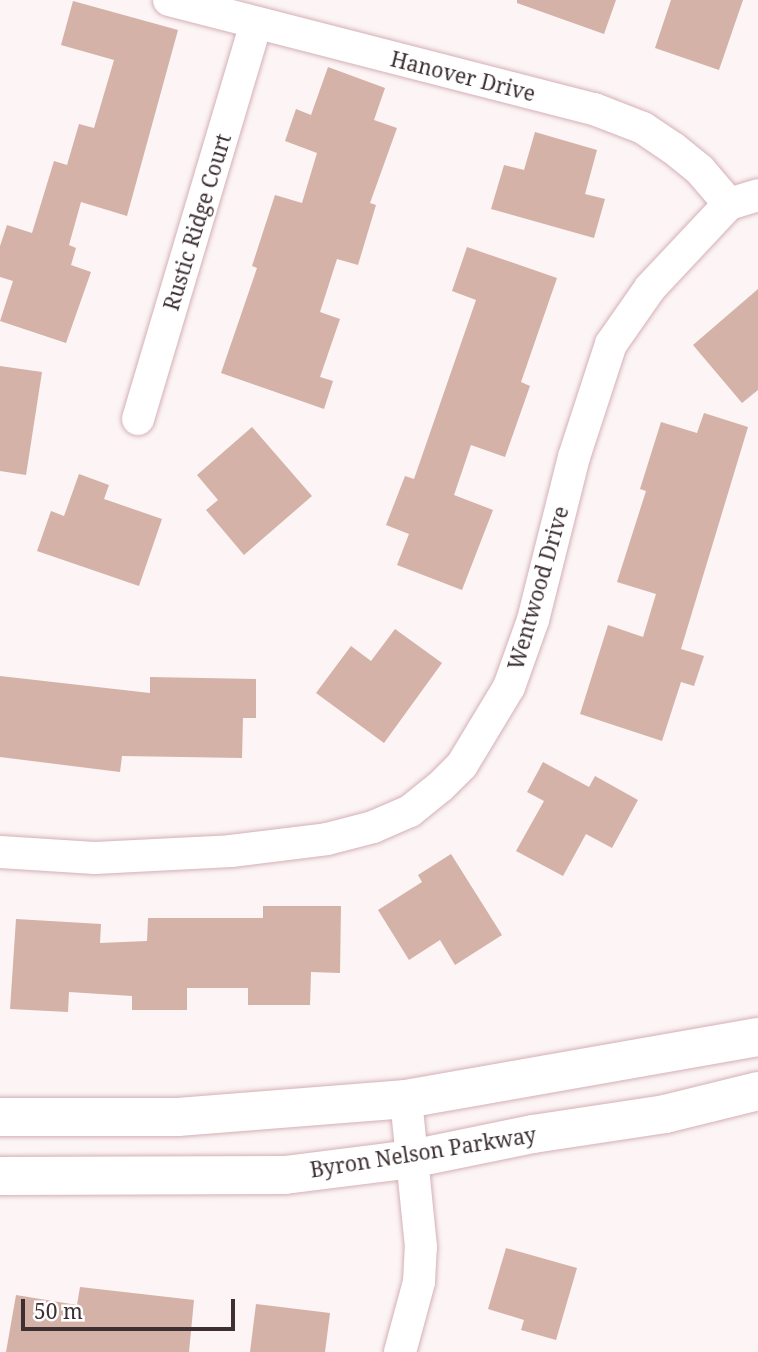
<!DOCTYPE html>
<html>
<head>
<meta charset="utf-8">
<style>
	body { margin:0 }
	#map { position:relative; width:758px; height:1352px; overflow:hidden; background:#fcf4f5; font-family:"Noto Serif",serif }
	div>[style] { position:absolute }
	.building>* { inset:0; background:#d4b2a7 }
	.roads { filter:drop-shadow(0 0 2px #d4b0b6) drop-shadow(0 0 2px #d4b0b6) }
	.minor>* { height:32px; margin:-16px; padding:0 16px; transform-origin:16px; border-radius:16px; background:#fff }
	.tertiary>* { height:38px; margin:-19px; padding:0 19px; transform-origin:19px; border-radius:19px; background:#fff }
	span { translate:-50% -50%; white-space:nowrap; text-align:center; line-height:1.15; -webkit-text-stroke:5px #fff; paint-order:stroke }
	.street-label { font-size:21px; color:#3d2f32 }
	.scale { position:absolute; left:21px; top:1299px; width:214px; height:32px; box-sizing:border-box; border:4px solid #3d2f32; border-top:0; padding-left:9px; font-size:21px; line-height:24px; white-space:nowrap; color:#3d2f32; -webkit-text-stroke:5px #fff; paint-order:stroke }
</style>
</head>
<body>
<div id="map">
	<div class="building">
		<i style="clip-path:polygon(517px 0,616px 0,604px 34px,517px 3px)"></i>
		<i style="clip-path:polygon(671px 0,743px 0,719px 70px,655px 48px)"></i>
		<i style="clip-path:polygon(73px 1px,178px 30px,127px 216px,81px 202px,69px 245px,76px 248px,71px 265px,91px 272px,66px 343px,0 321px,13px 281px,0 277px,0 246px,7px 225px,32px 233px,54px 161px,67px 165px,79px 124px,94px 128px,114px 60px,61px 45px)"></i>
		<i style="clip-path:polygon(328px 67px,385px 88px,374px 120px,397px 128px,370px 203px,376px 205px,358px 265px,337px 259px,320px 312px,340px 319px,320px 377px,333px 381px,324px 409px,221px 373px,257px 268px,252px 266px,275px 195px,302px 203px,317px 153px,285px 141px,296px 109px,311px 115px)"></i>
		<i style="clip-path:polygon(535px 132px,597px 150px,585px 194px,605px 199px,594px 238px,491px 209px,504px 165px,524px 170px)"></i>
		<i style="clip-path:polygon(467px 247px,557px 278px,521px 382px,530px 386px,505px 457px,471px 445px,454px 495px,493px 510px,462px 590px,397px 565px,409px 534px,386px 525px,405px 476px,414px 479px,476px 300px,452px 291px)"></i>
		<i style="clip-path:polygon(758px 289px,758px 390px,742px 403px,693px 345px)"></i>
		<i style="clip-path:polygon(0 366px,42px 372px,26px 475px,0 471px)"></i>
		<i style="clip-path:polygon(704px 413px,748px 427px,681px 649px,704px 656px,694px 686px,681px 682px,662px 741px,580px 714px,608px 625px,643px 637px,656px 594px,617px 582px,646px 491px,640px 489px,661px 422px,697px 433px)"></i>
		<i style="clip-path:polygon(252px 427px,312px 496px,244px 555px,206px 510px,218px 500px,197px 475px)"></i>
		<i style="clip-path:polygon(79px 474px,109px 485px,104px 499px,162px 519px,139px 586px,37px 551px,51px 511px,64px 516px)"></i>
		<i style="clip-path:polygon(395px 629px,442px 663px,384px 743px,316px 693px,351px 646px,371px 661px)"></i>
		<i style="clip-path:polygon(0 676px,150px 693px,150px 677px,256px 679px,256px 718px,243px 718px,242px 758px,122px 756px,120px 772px,0 757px)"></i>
		<i style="clip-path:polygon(543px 762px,589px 787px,595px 776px,638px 800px,612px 848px,586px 834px,563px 876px,516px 851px,544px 801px,527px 792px)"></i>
		<i style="clip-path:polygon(451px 854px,502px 935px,455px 965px,440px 940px,409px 960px,378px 910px,422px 882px,418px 875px)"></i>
		<i style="clip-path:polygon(263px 906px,341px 906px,340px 973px,311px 972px,310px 1005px,248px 1005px,248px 988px,187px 988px,187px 1010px,132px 1010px,132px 996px,69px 992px,68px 1012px,10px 1009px,16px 919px,101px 924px,100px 943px,147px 941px,148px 918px,263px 918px)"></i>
		<i style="clip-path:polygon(506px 1248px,577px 1268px,556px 1340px,521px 1330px,524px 1320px,488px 1309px)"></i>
		<i style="clip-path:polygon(80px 1287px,194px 1300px,189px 1352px,6px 1352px,16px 1295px,77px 1305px)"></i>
		<i style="clip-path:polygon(256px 1304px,330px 1313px,325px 1352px,250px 1352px)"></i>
	</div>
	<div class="roads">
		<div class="minor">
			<i style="left:169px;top:0;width:439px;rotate:14.4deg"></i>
			<i style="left:594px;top:109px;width:53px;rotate:21.2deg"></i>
			<i style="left:643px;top:128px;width:36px;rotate:34deg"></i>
			<i style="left:673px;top:148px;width:35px;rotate:39deg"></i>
			<i style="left:700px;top:170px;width:45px;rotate:49.5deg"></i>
			<i style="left:138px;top:419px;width:412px;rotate:-73.4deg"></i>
			<i style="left:0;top:852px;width:95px;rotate:3.6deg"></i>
			<i style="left:95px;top:858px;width:136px;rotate:-2.9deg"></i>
			<i style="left:231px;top:851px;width:97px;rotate:-7.1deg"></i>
			<i style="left:327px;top:839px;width:48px;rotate:-14.6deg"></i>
			<i style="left:373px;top:827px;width:40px;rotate:-23.4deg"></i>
			<i style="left:410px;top:811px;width:38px;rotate:-39deg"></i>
			<i style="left:440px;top:787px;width:31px;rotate:-45deg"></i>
			<i style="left:462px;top:765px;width:91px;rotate:-58.9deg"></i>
			<i style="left:509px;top:687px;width:71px;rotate:-70.3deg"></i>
			<i style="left:533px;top:620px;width:168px;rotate:-75.9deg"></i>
			<i style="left:574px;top:457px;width:119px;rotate:-71.9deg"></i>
			<i style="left:611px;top:344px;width:68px;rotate:-55.1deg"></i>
			<i style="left:650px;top:288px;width:115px;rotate:-46.8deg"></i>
			<i style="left:729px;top:204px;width:30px;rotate:-17deg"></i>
			<i style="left:400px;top:1352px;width:73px;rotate:-74.8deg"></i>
			<i style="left:419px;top:1282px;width:35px;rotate:-87deg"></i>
			<i style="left:421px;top:1247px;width:149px;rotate:-95.8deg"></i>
		</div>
		<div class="tertiary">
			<i style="left:0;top:1117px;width:178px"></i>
			<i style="left:178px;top:1117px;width:229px;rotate:-4.5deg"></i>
			<i style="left:406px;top:1099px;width:357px;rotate:-10deg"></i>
			<i style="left:0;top:1176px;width:285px;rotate:-0.2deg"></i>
			<i style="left:285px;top:1175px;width:127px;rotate:-7.2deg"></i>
			<i style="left:411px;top:1159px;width:125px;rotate:-11.6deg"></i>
			<i style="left:533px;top:1134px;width:134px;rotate:-8.6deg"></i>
			<i style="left:665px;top:1114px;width:96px;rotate:-13.9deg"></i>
		</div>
	</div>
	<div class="street-label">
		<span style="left:463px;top:76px;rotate:14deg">Hanover Drive</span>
		<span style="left:197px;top:222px;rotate:-73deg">Rustic Ridge Court</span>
		<span style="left:538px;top:588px;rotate:-74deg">Wentwood Drive</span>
		<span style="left:423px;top:1152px;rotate:-9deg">Byron Nelson Parkway</span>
	</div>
	<div class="scale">50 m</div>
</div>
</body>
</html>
